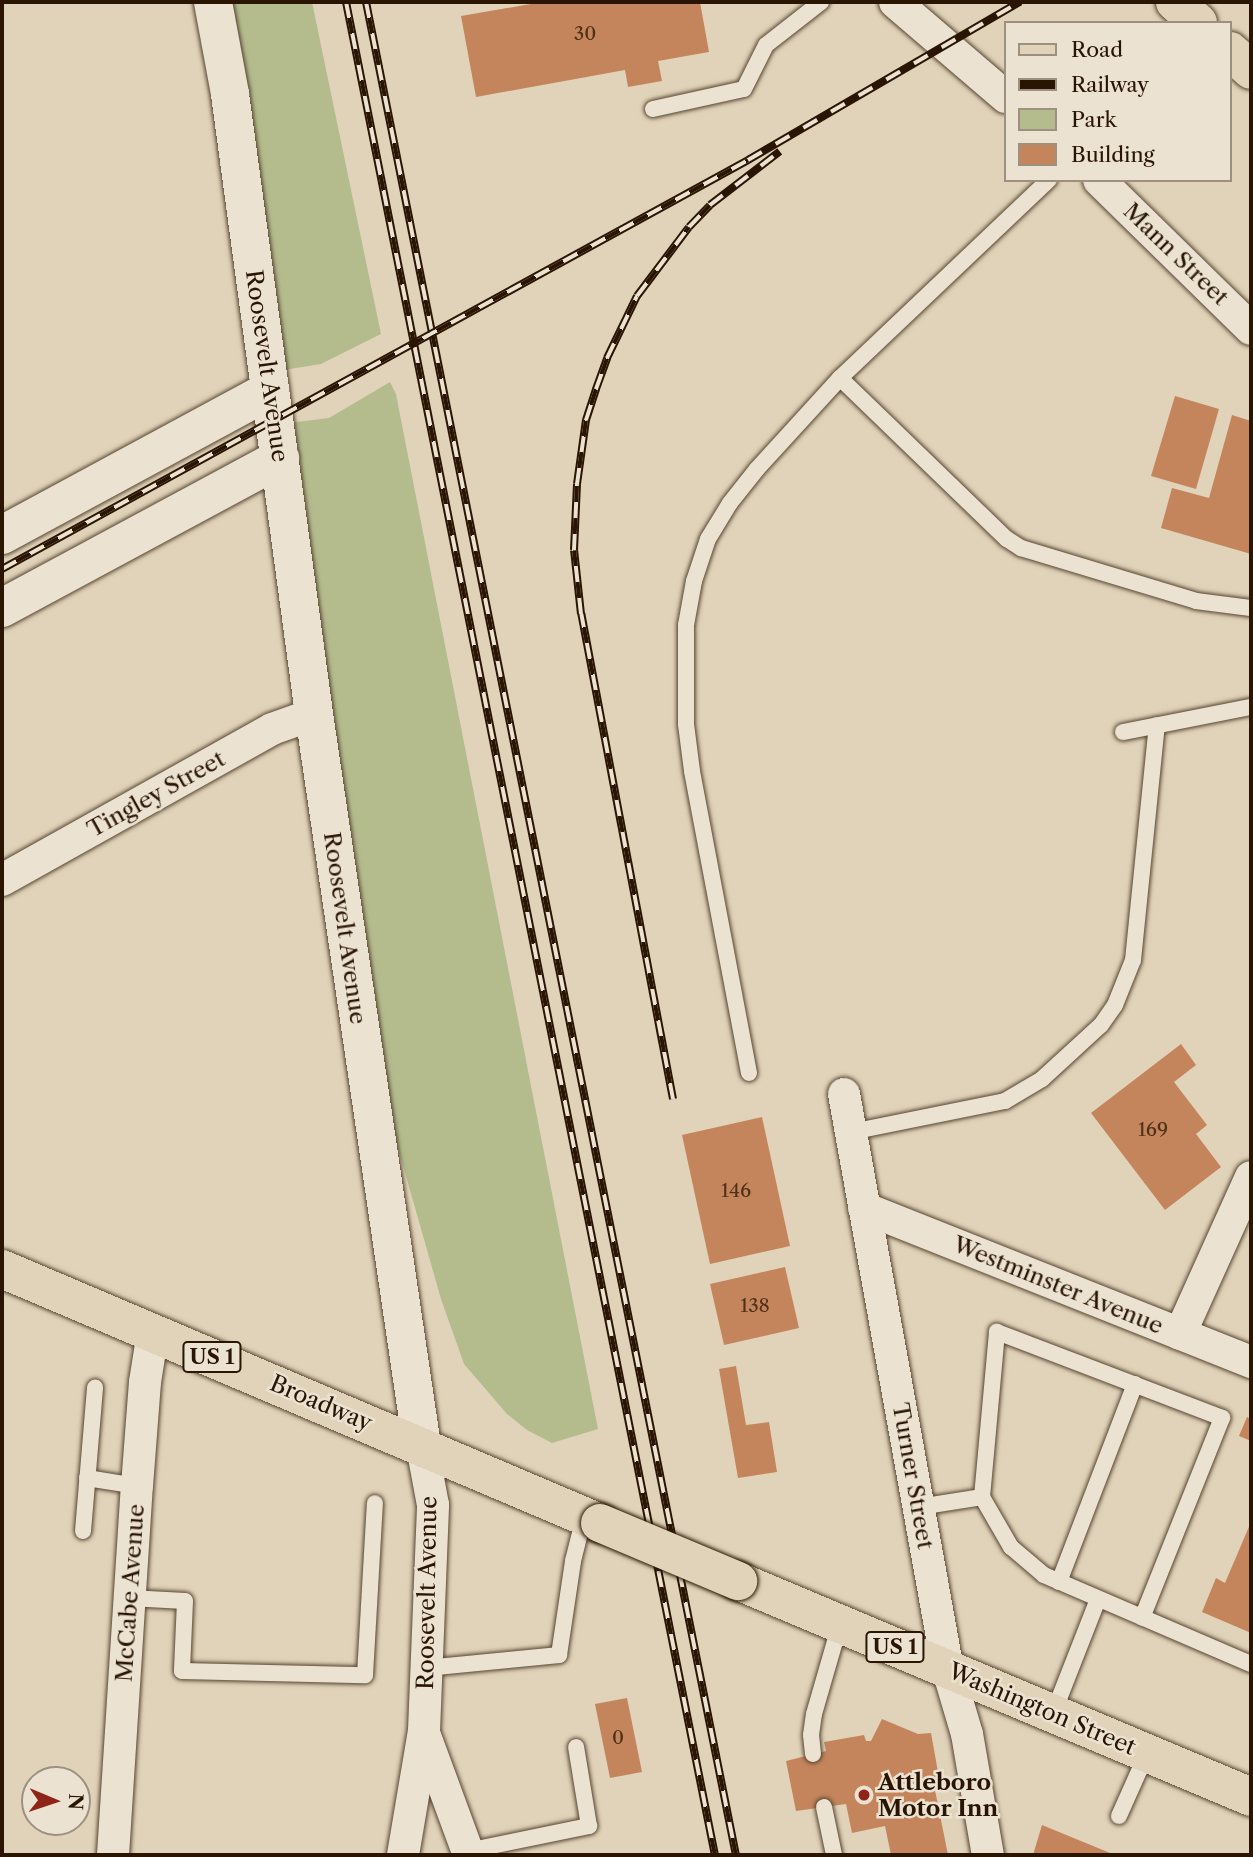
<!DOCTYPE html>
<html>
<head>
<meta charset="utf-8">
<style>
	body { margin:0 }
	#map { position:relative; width:1253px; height:1857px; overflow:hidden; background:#e0d3b9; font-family:"Libre Caslon Text",serif }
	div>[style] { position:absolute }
	.green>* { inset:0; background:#b4bc8e }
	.building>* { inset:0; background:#c4855c }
	.roads { filter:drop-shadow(0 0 2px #574430) drop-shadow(0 0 2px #574430) }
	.lane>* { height:16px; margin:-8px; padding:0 8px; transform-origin:8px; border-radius:8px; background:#ebe2d2 }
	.street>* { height:32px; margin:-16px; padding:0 16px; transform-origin:16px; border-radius:16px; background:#ebe2d2 }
	.secondary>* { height:38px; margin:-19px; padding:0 19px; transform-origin:19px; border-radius:19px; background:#ebe2d2 }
	.primary>* { height:38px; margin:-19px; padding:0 19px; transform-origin:19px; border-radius:19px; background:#e0d3b9 }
	.highway>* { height:38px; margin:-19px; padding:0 19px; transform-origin:19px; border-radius:19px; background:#e0d3b9 }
	.rail>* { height:8px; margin-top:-4px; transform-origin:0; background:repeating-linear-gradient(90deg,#ebe2d2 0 16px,#291502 0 32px); box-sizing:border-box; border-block:2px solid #291502 }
	.bridges { filter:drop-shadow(0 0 2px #291502) drop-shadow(0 0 2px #291502) }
	.primary-bridge>* { height:38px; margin:-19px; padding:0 19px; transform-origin:19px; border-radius:19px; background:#e0d3b9 }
	.dots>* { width:19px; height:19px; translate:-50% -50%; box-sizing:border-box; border:4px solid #ebe2d2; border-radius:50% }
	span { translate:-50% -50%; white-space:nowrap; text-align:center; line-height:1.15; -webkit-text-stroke:5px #ebe2d2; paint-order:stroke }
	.number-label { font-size:19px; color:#503118 }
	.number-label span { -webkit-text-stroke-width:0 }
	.shield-label span { padding:2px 5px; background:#ebe2d2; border:2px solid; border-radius:5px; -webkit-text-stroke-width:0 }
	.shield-label { font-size:21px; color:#291502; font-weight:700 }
	.street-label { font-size:23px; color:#291502 }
	.poi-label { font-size:23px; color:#291502; font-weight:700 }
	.left { translate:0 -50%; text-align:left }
	.frame { position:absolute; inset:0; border:4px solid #291502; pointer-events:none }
	.legend { position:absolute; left:1004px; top:21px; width:228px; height:161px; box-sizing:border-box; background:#ebe2d2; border:2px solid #9d907f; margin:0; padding:9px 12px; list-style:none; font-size:21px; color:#291502 }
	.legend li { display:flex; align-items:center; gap:14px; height:35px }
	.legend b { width:35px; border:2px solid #9d907f }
	.north { position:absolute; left:21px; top:1766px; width:70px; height:70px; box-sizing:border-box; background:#ebe2d2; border:2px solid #9d907f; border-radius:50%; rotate:92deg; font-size:19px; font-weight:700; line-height:28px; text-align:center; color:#291502 }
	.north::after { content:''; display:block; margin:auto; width:24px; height:32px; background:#8f2418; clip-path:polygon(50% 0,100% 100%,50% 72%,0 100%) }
</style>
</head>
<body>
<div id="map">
	<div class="green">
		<i style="clip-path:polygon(195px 2px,312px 2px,381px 334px,321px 364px,259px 374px)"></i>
		<i style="clip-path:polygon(390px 382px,396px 394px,598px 1429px,552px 1443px,527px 1430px,507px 1414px,464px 1364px,441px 1299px,337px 934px,273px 425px,329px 418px)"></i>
	</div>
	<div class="building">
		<i style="clip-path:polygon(542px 2px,700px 2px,709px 52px,658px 61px,662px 81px,628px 87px,625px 70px,476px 97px,461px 16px)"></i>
		<i style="clip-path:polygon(1175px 396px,1219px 409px,1196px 489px,1151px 476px)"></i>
		<i style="clip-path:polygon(1232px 415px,1251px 421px,1251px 554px,1161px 528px,1172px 488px,1209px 498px)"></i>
		<i style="clip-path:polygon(1181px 1044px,1196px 1065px,1174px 1082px,1207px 1125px,1196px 1134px,1221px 1167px,1165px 1210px,1091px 1113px)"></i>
		<i style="clip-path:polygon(762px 1117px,790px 1246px,710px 1264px,682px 1135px)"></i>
		<i style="clip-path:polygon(785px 1267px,799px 1328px,724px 1345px,710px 1284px)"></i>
		<i style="clip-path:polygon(736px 1366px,746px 1425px,769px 1422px,777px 1472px,738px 1478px,719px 1369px)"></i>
		<i style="clip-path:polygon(1247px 1417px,1251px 1419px,1251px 1441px,1239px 1436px)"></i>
		<i style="clip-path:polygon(1251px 1522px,1251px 1633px,1202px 1612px,1216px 1578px,1225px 1583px)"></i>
		<i style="clip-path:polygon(627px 1698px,642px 1772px,610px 1778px,595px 1704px)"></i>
		<i style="clip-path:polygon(882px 1719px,918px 1734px,931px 1733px,940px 1783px,934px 1785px,948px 1855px,891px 1855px,885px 1826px,852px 1833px,846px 1804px,796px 1811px,786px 1761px,826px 1751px,824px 1742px,864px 1735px,866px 1741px,871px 1741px)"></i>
		<i style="clip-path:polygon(1042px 1825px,1115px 1855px,1033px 1855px)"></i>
	</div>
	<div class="roads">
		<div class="lane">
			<i style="left:653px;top:109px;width:93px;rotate:-12.4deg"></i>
			<i style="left:744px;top:89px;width:49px;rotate:-63.4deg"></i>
			<i style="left:766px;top:45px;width:70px;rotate:-38deg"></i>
			<i style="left:840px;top:378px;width:232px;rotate:44deg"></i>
			<i style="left:1007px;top:539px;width:17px;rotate:33deg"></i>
			<i style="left:1021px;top:548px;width:183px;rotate:16.8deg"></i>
			<i style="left:1196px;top:601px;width:55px;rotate:7.3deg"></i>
			<i style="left:1123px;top:732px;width:130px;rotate:-11.1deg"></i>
			<i style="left:749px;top:1073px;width:307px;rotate:-100.7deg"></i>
			<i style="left:692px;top:771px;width:47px;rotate:-97.3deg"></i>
			<i style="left:686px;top:724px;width:99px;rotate:-90deg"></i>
			<i style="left:686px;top:625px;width:45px;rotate:-79.7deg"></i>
			<i style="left:694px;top:581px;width:44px;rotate:-71.6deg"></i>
			<i style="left:708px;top:539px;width:42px;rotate:-58.6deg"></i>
			<i style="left:730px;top:503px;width:43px;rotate:-51.5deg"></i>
			<i style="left:757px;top:469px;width:123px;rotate:-47.6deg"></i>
			<i style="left:840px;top:378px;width:288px;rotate:-43.5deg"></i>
			<i style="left:851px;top:1132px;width:157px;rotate:-11.4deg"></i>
			<i style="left:1005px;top:1101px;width:43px;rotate:-30.7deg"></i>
			<i style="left:1042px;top:1079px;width:80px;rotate:-42.5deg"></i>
			<i style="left:1101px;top:1025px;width:24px;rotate:-55deg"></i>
			<i style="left:1115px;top:1005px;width:48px;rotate:-68.2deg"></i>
			<i style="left:1133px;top:960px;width:236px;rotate:-84.2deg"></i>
			<i style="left:87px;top:1478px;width:51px;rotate:9.1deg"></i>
			<i style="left:982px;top:1497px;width:166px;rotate:-84.8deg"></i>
			<i style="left:997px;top:1332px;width:241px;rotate:20.9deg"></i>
			<i style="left:1222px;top:1418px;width:215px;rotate:111.8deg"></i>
			<i style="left:919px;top:1507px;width:64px;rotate:-9deg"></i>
			<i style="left:982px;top:1497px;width:58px;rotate:59.9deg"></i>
			<i style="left:1011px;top:1547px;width:43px;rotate:40.3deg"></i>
			<i style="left:1044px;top:1575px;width:225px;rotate:23.3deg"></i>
			<i style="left:83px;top:1531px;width:144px;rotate:-85.2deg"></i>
			<i style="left:1059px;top:1582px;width:212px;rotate:-69deg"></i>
			<i style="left:129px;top:1598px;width:56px;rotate:3.1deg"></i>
			<i style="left:185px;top:1601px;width:70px;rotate:92.5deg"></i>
			<i style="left:182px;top:1671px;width:183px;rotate:1.3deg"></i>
			<i style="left:365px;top:1675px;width:172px;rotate:-86.7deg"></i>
			<i style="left:426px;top:1668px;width:134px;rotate:-5.6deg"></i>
			<i style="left:559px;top:1655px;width:95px;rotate:-81.5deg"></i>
			<i style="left:573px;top:1561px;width:45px;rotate:-76deg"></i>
			<i style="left:1053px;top:1714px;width:123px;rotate:-68.6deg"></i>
			<i style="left:813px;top:1754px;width:19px;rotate:-96deg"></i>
			<i style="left:811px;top:1735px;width:21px;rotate:-82deg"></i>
			<i style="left:814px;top:1714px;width:94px;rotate:-73.9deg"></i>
			<i style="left:824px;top:1807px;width:49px;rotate:78.2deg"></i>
			<i style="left:1119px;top:1816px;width:69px;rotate:-66deg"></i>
			<i style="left:467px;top:1851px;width:125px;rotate:-11.6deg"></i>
			<i style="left:589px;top:1826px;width:80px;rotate:-99.3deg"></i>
		</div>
		<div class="street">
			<i style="left:895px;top:2px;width:146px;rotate:40.6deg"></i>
			<i style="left:1099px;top:180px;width:213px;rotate:44.4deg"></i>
			<i style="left:2px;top:880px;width:309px;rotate:-29.2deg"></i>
			<i style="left:272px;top:729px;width:45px;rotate:-19.7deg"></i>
			<i style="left:844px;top:1094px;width:585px;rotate:79.77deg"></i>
			<i style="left:948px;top:1670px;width:67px;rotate:73.5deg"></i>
			<i style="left:967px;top:1734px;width:123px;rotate:80.2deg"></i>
			<i style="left:864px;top:1208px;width:417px;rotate:21.7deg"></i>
			<i style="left:1180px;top:1334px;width:172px;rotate:-65.7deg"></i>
			<i style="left:424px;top:1733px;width:130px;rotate:69.8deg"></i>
			<i style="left:113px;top:1855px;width:370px;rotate:-86.3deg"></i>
			<i style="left:137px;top:1486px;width:104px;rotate:-85.6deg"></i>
			<i style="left:145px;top:1382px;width:51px;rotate:-80.9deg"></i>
			<i style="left:403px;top:1855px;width:126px;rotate:-80.4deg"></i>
			<i style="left:424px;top:1731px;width:226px;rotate:-87.7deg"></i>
			<i style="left:433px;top:1505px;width:60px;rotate:-100.6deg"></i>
		</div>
		<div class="secondary">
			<i style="left:213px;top:2px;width:94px;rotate:79.5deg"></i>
			<i style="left:230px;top:94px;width:626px;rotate:82.28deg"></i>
			<i style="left:314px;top:714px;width:740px;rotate:81.61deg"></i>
			<i style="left:2px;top:535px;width:305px;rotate:-28.4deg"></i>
			<i style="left:2px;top:608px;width:316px;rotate:-28.3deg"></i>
		</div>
		<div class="primary">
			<i style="left:2px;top:1269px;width:650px;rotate:23.01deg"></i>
			<i style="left:738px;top:1581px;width:557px;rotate:22.83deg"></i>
		</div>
		<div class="highway">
			<i style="left:1175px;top:2px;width:31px;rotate:42deg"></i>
			<i style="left:1230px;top:51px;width:28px;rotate:42deg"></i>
		</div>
	</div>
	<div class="rail">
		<i style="left:346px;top:2px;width:1889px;rotate:78.74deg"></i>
		<i style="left:366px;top:2px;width:1890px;rotate:78.71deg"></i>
		<i style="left:2px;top:569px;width:851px;rotate:-28.73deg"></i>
		<i style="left:748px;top:160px;width:315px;rotate:-30.2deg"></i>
		<i style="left:673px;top:1099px;width:494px;rotate:-100.7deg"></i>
		<i style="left:581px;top:614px;width:64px;rotate:-96.2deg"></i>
		<i style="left:574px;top:550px;width:66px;rotate:-87.4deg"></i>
		<i style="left:577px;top:484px;width:65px;rotate:-82deg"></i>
		<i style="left:586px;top:420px;width:33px;rotate:-72deg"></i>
		<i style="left:596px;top:389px;width:33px;rotate:-70deg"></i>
		<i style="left:607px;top:358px;width:69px;rotate:-64.2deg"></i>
		<i style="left:637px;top:296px;width:86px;rotate:-53deg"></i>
		<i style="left:689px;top:227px;width:30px;rotate:-46deg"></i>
		<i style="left:710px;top:205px;width:88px;rotate:-37.6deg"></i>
	</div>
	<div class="bridges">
		<div class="primary-bridge">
			<i style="left:600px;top:1523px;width:150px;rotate:22.8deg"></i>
		</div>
	</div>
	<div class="dots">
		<i style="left:864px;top:1795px;background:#8f2418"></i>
	</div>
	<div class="number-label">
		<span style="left:585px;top:34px">30</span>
		<span style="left:1153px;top:1130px">169</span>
		<span style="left:736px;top:1191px">146</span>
		<span style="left:755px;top:1306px">138</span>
		<span style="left:618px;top:1738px">0</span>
	</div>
	<div class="shield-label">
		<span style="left:212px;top:1357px">US 1</span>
		<span style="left:895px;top:1647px">US 1</span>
	</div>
	<div class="street-label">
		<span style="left:1176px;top:254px;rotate:44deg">Mann Street</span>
		<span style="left:267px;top:366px;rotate:82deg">Roosevelt Avenue</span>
		<span style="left:156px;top:794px;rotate:-29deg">Tingley Street</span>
		<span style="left:345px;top:928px;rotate:82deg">Roosevelt Avenue</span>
		<span style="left:1058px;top:1285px;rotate:22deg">Westminster Avenue</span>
		<span style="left:321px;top:1403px;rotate:23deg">Broadway</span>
		<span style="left:913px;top:1476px;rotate:80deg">Turner Street</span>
		<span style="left:130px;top:1593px;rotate:-86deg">McCabe Avenue</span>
		<span style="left:427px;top:1593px;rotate:-89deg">Roosevelt Avenue</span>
		<span style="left:1042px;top:1709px;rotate:23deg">Washington Street</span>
	</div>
	<div class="poi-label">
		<span class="left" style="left:878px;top:1795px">Attleboro<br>Motor Inn</span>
	</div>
	<div class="frame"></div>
	<ul class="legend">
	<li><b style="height:9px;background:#e0d3b9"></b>Road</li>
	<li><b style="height:9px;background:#291502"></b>Railway</li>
	<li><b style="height:19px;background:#b4bc8e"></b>Park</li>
	<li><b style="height:19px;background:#c4855c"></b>Building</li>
	</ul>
	<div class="north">N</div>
</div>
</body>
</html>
